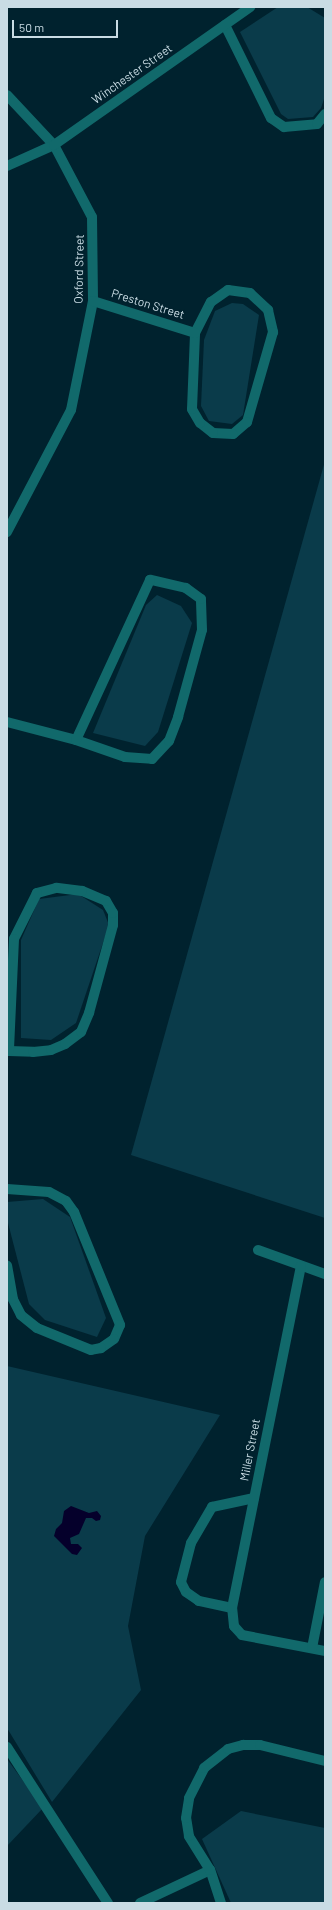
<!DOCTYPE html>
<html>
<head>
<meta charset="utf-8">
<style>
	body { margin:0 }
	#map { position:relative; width:332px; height:1910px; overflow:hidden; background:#00222e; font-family:Barlow,sans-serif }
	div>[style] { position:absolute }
	.green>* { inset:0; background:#0a3b4a }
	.water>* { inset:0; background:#05002b }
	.minor>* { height:10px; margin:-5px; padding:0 5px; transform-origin:5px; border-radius:5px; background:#11696b }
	span { translate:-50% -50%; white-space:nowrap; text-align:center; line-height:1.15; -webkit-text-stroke:3.5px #00222e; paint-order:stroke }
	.street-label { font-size:12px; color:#c9dce4 }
	.frame { position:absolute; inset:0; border:8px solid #c9dce4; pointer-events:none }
	.scale { position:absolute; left:12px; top:20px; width:106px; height:18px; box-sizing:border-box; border:2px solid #c9dce4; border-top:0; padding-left:5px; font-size:12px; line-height:14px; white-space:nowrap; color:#c9dce4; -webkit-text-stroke:3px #00222e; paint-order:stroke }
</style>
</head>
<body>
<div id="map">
	<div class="green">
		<i style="clip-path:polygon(278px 7px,307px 7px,325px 18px,325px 96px,321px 108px,313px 117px,288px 119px,281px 114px,240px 32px)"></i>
		<i style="clip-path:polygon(232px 303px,243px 304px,259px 315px,243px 415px,232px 424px,209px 421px,201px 406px,204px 340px,215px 311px)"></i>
		<i style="clip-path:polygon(325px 461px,325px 1218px,131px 1155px)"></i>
		<i style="clip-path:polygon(157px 595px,181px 606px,192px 623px,158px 732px,145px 746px,93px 733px,146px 605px)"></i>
		<i style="clip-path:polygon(78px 894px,103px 910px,109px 925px,76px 1023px,51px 1040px,21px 1038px,21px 940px,39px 899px)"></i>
		<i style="clip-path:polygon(43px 1199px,70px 1217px,106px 1318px,97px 1337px,45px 1320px,29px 1304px,7px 1219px,7px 1202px)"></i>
		<i style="clip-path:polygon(7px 1366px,220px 1415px,145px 1536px,128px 1626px,141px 1690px,52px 1802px,7px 1728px)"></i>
		<i style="clip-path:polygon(7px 1759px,43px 1808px,7px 1846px)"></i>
		<i style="clip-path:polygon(241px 1811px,325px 1828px,325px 1903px,231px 1903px,202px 1839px)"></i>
	</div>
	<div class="water">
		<i style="clip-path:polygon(71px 1506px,89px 1513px,97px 1511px,101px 1516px,100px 1520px,96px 1521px,92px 1518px,86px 1518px,79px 1534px,70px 1538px,71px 1544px,78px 1544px,82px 1548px,77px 1555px,72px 1554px,54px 1536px,56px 1529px,62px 1523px,64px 1511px)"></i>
	</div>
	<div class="minor">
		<i style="left:225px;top:25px;width:104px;rotate:63.7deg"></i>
		<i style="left:271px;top:118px;width:16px;rotate:35deg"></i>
		<i style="left:284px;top:127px;width:33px;rotate:-5deg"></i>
		<i style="left:317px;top:124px;width:13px;rotate:-51deg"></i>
		<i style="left:7px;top:95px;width:69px;rotate:46.8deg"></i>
		<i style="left:54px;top:145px;width:81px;rotate:62.2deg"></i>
		<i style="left:92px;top:217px;width:84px;rotate:89.3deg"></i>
		<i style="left:93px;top:301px;width:111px;rotate:101.4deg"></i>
		<i style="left:71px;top:410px;width:138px;rotate:117.7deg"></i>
		<i style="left:7px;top:166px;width:51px;rotate:-24.1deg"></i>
		<i style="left:54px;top:145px;width:240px;rotate:-35.1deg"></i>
		<i style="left:228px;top:290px;width:22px;rotate:8deg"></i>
		<i style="left:250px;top:293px;width:25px;rotate:43deg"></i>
		<i style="left:268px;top:310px;width:23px;rotate:77deg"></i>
		<i style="left:273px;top:332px;width:94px;rotate:106.1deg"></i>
		<i style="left:247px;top:422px;width:18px;rotate:139deg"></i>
		<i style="left:233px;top:434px;width:20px;rotate:-177deg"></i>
		<i style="left:213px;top:433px;width:16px;rotate:-142deg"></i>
		<i style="left:200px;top:423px;width:16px;rotate:-120deg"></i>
		<i style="left:192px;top:409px;width:76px;rotate:-87.7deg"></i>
		<i style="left:195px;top:333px;width:35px;rotate:-63deg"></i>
		<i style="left:211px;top:302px;width:21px;rotate:-35deg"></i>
		<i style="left:93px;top:301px;width:107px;rotate:17.4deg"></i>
		<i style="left:7px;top:722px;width:71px;rotate:14.6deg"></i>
		<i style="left:76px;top:740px;width:52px;rotate:19.1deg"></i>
		<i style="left:125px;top:757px;width:27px;rotate:4deg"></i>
		<i style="left:152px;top:759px;width:25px;rotate:-47deg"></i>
		<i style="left:169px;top:741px;width:26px;rotate:-69deg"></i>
		<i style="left:178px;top:717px;width:90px;rotate:-74.6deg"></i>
		<i style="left:202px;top:630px;width:31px;rotate:-92deg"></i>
		<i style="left:201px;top:599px;width:19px;rotate:-144deg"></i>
		<i style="left:186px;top:588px;width:37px;rotate:-167deg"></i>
		<i style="left:150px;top:580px;width:176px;rotate:114.8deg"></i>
		<i style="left:7px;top:1051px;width:2px"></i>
		<i style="left:9px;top:1051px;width:24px;rotate:2deg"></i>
		<i style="left:33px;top:1052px;width:18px;rotate:-6deg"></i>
		<i style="left:51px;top:1050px;width:15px;rotate:-23deg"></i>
		<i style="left:65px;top:1044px;width:20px;rotate:-37deg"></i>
		<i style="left:81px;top:1032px;width:21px;rotate:-67deg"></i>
		<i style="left:89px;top:1013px;width:91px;rotate:-74.7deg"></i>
		<i style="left:113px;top:925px;width:12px;rotate:-90deg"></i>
		<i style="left:113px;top:913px;width:14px;rotate:-120deg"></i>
		<i style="left:106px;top:901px;width:26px;rotate:-157deg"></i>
		<i style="left:82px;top:891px;width:26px;rotate:-173deg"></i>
		<i style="left:56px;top:888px;width:20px;rotate:165deg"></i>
		<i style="left:37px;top:893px;width:51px;rotate:116.6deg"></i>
		<i style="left:14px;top:939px;width:112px;rotate:92.6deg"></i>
		<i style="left:7px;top:1189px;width:42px;rotate:4.1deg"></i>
		<i style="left:49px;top:1192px;width:19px;rotate:28deg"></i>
		<i style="left:66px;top:1201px;width:14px;rotate:54deg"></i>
		<i style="left:74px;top:1212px;width:122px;rotate:67.8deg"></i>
		<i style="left:120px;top:1325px;width:15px;rotate:113deg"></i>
		<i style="left:114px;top:1339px;width:16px;rotate:145deg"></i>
		<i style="left:101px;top:1348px;width:10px;rotate:169deg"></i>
		<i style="left:91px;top:1350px;width:58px;rotate:-157.8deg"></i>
		<i style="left:37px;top:1328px;width:21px;rotate:-141deg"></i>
		<i style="left:21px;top:1315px;width:18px;rotate:-117deg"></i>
		<i style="left:13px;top:1299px;width:34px;rotate:-100deg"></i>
		<i style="left:258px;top:1250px;width:71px;rotate:19.7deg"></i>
		<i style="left:232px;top:1608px;width:34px;rotate:-168deg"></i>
		<i style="left:199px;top:1601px;width:16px;rotate:-145deg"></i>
		<i style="left:186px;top:1592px;width:11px;rotate:-117deg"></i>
		<i style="left:181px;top:1582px;width:40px;rotate:-75.6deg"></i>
		<i style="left:191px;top:1543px;width:42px;rotate:-59.7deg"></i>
		<i style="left:212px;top:1507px;width:43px;rotate:-12.1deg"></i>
		<i style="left:242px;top:1635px;width:12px;rotate:-132deg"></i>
		<i style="left:234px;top:1626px;width:18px;rotate:-96deg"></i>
		<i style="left:232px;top:1608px;width:349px;rotate:-78.6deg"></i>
		<i style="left:242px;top:1635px;width:85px;rotate:10.9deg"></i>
		<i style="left:312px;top:1648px;width:67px;rotate:-78.9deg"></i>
		<i style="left:7px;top:1747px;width:186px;rotate:57.1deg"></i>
		<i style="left:140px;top:1903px;width:77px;rotate:-25.2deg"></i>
		<i style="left:221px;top:1903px;width:35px;rotate:-108deg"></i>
		<i style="left:210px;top:1870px;width:40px;rotate:-122deg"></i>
		<i style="left:189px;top:1836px;width:18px;rotate:-99deg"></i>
		<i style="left:186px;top:1818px;width:20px;rotate:-81deg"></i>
		<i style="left:189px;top:1798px;width:34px;rotate:-63deg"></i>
		<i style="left:204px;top:1768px;width:31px;rotate:-38deg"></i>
		<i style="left:228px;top:1749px;width:16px;rotate:-15deg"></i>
		<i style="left:243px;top:1745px;width:17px"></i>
		<i style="left:260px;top:1745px;width:67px;rotate:13.8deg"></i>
	</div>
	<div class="street-label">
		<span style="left:132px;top:74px;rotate:-35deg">Winchester Street</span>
		<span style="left:79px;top:269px;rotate:-89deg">Oxford Street</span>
		<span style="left:148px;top:304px;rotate:17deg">Preston Street</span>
		<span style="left:250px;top:1450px;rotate:-79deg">Miller Street</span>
	</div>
	<div class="frame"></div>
	<div class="scale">50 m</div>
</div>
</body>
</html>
